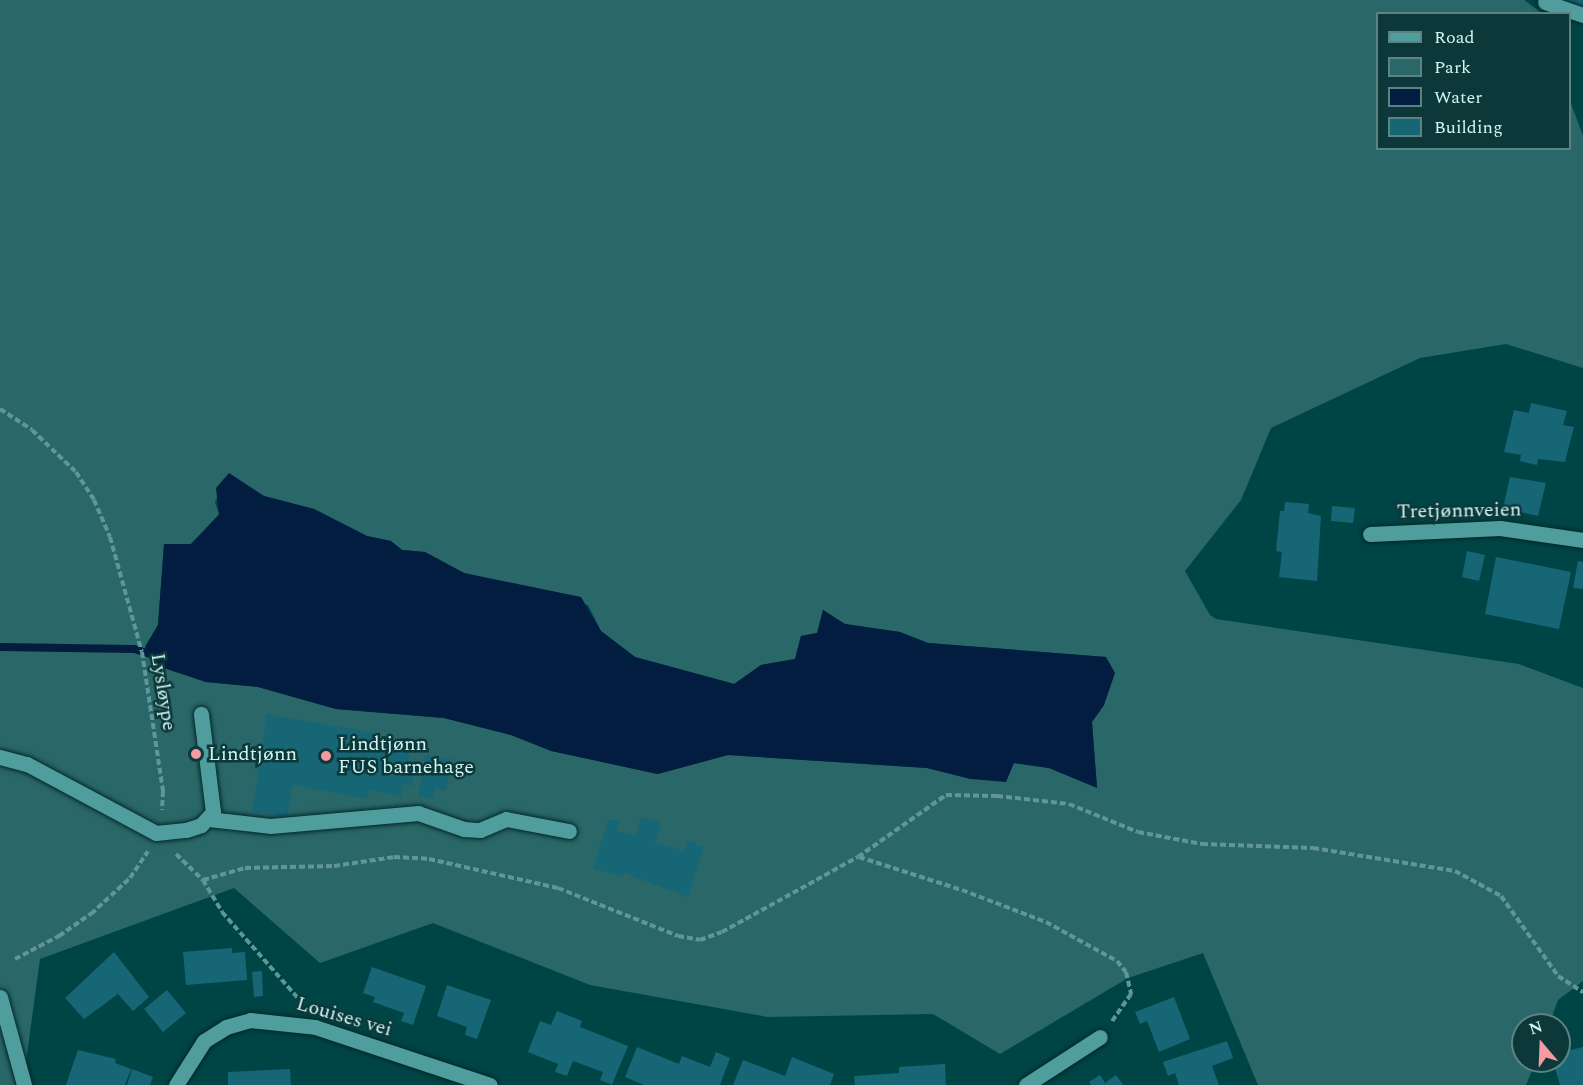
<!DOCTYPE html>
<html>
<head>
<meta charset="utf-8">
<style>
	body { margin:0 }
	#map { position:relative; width:1583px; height:1085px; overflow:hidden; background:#004546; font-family:Spectral,serif }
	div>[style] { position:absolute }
	.green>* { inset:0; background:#2a6768 }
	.water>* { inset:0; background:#021d40 }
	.stream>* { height:8px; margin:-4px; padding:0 4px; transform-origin:4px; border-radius:4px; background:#021d40 }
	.building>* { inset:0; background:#176676 }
	.path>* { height:4px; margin-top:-2px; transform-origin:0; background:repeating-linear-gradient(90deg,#609697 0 6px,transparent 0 9px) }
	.roads { filter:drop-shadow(0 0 2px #00292a) drop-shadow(0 0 2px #00292a) }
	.minor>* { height:15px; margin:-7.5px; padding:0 7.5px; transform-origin:7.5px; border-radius:7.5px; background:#509d9d }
	.dots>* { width:16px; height:16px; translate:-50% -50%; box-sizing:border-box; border:3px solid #0d3839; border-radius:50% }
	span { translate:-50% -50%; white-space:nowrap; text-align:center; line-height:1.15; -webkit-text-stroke:5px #0d3839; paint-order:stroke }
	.street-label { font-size:20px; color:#cff4f4 }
	.poi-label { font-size:20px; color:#cff4f4 }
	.left { translate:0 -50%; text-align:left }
	.legend { position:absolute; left:1376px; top:12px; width:195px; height:138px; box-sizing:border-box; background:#0d3839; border:2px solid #5b8384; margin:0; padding:8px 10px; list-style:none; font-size:18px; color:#cff4f4 }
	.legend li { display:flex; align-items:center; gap:12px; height:30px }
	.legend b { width:30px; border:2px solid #5b8384 }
	.north { position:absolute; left:1511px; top:1013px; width:60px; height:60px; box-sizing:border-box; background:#0d3839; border:2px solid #5b8384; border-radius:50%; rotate:341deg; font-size:16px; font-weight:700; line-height:24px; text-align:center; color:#cff4f4 }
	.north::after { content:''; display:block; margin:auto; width:21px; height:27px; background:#f49aa0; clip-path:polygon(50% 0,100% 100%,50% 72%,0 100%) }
</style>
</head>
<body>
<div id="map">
	<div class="green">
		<i style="clip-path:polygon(evenodd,0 0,1524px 0,1542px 13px,1378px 14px,1378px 148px,1570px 148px,1570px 101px,1583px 136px,1583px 368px,1506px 344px,1420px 358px,1271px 428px,1241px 500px,1185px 571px,1210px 615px,1216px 619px,1519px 664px,1583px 688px,1583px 981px,1558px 1000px,1549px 1025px,1523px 1025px,1523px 1061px,1536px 1061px,1526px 1085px,1258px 1085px,1203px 953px,1128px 978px,1000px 1054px,933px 1014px,768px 1017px,590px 985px,433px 923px,320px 963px,234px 888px,40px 959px,25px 1069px,31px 1085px,0 1085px,0 0,229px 474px,264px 496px,314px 509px,367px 536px,391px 541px,402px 550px,425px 552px,464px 573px,588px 605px,601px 631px,635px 657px,735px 684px,761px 665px,795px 659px,801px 636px,817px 633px,823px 610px,845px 624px,900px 632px,928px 643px,1106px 657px,1104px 705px,1092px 722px,1097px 787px,1049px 768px,1013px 763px,971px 779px,927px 768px,728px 755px,657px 774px,552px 751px,511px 735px,444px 718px,336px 709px,258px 687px,206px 682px,158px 666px,145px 647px,158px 625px,164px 544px,191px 544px,219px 514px,215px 502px,229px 474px)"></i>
	</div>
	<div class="water">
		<i style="clip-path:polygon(229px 473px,264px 496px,314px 509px,367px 536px,391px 541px,402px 550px,425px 552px,464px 573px,581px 597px,601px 631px,635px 657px,734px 684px,761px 665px,795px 659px,801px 636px,817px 633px,823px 610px,845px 624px,900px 632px,928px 643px,1106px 657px,1115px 673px,1104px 705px,1092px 722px,1097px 788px,1049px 768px,1014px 763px,1006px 782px,971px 779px,927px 768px,728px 755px,658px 774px,551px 751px,511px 735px,444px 718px,336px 709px,258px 687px,206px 682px,158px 666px,145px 647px,158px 625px,164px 544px,191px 544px,219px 515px,216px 488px)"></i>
	</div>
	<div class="stream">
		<i style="left:0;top:647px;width:134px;rotate:0.9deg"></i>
		<i style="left:134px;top:649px;width:24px;rotate:17deg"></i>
	</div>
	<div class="building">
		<i style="clip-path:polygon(1561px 0,1583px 0,1583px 7px)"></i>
		<i style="clip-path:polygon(1531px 403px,1567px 411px,1563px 425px,1574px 427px,1565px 462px,1538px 459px,1537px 465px,1520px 461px,1521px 455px,1504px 452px,1514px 410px,1529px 413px)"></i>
		<i style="clip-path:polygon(1510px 477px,1546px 483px,1538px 516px,1503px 508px)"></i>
		<i style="clip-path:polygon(1285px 502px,1309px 504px,1308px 513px,1321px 516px,1317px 581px,1279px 577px,1282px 552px,1276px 551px,1280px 511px,1284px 511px)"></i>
		<i style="clip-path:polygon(1332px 506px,1355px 508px,1353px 523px,1331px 521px)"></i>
		<i style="clip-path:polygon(1467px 551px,1485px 555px,1479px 581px,1462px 577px)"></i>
		<i style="clip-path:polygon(1496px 557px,1571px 572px,1559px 629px,1485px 614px)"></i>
		<i style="clip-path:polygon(1578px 561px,1583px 562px,1583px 589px,1573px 588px)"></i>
		<i style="clip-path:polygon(267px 714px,379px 734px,377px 743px,410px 749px,408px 761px,416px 762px,412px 786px,403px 784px,401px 796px,369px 790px,367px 799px,293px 785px,287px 817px,252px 811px)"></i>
		<i style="clip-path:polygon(425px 755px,452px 759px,446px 791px,435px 788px,433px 799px,418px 796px)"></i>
		<i style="clip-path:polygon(641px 817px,661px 823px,655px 842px,684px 851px,687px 841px,704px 847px,688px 897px,624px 873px,623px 877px,593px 868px,608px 820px,620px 821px,617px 830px,635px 836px)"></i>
		<i style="clip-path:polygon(232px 948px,232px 953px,245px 952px,247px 980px,186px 985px,183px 952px)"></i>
		<i style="clip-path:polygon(114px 952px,149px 997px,133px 1011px,118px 994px,84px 1019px,65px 998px)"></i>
		<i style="clip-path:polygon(372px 967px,426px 986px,413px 1025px,401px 1021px,404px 1013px,373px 1002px,375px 997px,363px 993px)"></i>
		<i style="clip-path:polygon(262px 971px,263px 996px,254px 997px,252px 972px)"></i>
		<i style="clip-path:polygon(447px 985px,491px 1000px,477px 1039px,465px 1035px,467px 1027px,437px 1016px)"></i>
		<i style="clip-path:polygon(167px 990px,186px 1013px,163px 1032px,144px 1009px)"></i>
		<i style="clip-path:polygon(1174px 997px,1190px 1039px,1159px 1052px,1147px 1021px,1140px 1024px,1135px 1012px)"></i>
		<i style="clip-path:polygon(557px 1011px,582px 1021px,580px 1027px,628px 1046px,612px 1085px,600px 1080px,603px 1072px,573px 1061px,567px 1076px,555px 1072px,558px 1064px,528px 1052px,540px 1021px,551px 1025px)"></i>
		<i style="clip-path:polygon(1227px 1041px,1233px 1058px,1212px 1066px,1219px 1085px,1179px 1085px,1175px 1073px,1168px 1076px,1163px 1062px)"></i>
		<i style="clip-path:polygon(637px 1047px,679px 1064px,682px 1056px,710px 1067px,716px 1052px,730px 1058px,720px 1085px,644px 1085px,625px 1077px)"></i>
		<i style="clip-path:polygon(1583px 1047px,1583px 1085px,1560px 1085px,1553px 1061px,1559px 1061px,1559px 1053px)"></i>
		<i style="clip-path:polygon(78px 1050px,116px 1059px,115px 1063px,131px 1069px,125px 1085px,66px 1085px)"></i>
		<i style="clip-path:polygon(792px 1057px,834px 1074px,830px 1085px,733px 1085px,743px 1060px,785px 1076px)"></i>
		<i style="clip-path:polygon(945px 1064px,946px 1085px,855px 1085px,854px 1076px,899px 1073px,899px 1067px)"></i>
		<i style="clip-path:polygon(132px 1069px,153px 1077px,150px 1085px,127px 1085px)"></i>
		<i style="clip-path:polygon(290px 1069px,291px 1085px,228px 1085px,228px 1072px)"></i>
		<i style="clip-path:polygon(1100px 1075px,1105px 1083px,1116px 1075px,1123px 1085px,1091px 1085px,1089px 1082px)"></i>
	</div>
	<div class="path">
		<i style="left:0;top:409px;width:38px;rotate:33deg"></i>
		<i style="left:32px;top:430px;width:61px;rotate:43.7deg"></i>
		<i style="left:76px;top:472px;width:33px;rotate:57deg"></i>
		<i style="left:94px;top:500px;width:40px;rotate:66.6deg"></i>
		<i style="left:110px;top:537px;width:119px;rotate:74.5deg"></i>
		<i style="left:142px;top:652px;width:141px;rotate:81.4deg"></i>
		<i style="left:163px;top:791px;width:19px;rotate:93deg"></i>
		<i style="left:176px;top:854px;width:37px;rotate:44deg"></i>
		<i style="left:203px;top:880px;width:37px;rotate:59deg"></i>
		<i style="left:222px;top:912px;width:124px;rotate:48.6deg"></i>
		<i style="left:859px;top:857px;width:108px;rotate:17.8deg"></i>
		<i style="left:962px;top:890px;width:90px;rotate:20.9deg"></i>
		<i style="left:1046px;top:922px;width:81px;rotate:28.8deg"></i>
		<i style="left:1117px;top:961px;width:14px;rotate:51deg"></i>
		<i style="left:1126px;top:972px;width:23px;rotate:77deg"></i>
		<i style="left:1131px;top:994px;width:33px;rotate:125deg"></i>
		<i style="left:203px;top:880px;width:44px;rotate:-15.9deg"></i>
		<i style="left:245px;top:868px;width:89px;rotate:-1.3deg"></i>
		<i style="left:334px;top:866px;width:61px;rotate:-8.5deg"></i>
		<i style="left:394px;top:857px;width:35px;rotate:3deg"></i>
		<i style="left:429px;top:859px;width:132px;rotate:12.7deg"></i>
		<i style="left:558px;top:888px;width:129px;rotate:21.8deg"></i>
		<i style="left:678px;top:936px;width:22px;rotate:10deg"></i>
		<i style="left:700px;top:940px;width:23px;rotate:-20deg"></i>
		<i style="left:722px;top:932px;width:155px;rotate:-28.9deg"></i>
		<i style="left:858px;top:857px;width:108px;rotate:-35.2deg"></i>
		<i style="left:946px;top:795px;width:51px;rotate:1.1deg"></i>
		<i style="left:997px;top:796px;width:72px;rotate:6.3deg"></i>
		<i style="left:1069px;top:804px;width:74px;rotate:22.1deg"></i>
		<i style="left:1138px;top:832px;width:65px;rotate:10.6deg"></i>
		<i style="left:1202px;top:844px;width:111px;rotate:2.1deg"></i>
		<i style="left:1313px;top:848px;width:144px;rotate:9.2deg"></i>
		<i style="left:1455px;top:871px;width:52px;rotate:28.5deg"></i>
		<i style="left:1501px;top:896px;width:98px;rotate:54.5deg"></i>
		<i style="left:1558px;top:976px;width:30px;rotate:33deg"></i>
		<i style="left:15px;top:959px;width:50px;rotate:-27.6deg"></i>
		<i style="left:59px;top:936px;width:39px;rotate:-35deg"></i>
		<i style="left:91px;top:914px;width:53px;rotate:-42.7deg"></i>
		<i style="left:130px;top:878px;width:32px;rotate:-56deg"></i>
	</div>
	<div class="roads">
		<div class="minor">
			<i style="left:1545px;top:2px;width:40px;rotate:18.9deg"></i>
			<i style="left:1370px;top:534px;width:130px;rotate:-2.6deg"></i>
			<i style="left:1500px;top:528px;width:84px;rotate:8.2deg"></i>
			<i style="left:0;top:757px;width:28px;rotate:15deg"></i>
			<i style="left:27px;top:764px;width:146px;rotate:28.1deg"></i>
			<i style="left:156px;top:833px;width:30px;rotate:-6deg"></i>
			<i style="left:186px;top:830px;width:16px;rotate:-18deg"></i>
			<i style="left:201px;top:825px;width:18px;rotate:-47deg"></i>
			<i style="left:213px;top:812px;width:99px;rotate:-97deg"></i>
			<i style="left:209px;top:819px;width:61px;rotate:6.5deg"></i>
			<i style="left:270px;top:826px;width:149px;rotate:-5deg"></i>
			<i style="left:418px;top:813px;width:49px;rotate:19.2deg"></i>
			<i style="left:464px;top:829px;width:16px;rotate:4deg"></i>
			<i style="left:480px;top:830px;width:28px;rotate:-23deg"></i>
			<i style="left:506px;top:819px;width:64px;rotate:10.8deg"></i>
			<i style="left:0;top:997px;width:91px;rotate:74.7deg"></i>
			<i style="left:176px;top:1085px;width:52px;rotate:-57.5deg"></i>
			<i style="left:204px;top:1041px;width:26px;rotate:-32deg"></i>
			<i style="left:226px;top:1027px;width:25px;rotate:-16deg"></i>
			<i style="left:250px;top:1020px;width:65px;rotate:6.1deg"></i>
			<i style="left:315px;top:1027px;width:184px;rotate:18.3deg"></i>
			<i style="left:1026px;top:1085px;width:88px;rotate:-33deg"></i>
		</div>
	</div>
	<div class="dots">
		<i style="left:196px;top:754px;background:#f49aa0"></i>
		<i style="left:326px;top:756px;background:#f49aa0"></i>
	</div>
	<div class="street-label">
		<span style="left:1459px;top:511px;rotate:-1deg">Tretjønnveien</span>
		<span style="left:163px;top:692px;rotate:81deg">Lysløype</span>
		<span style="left:344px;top:1017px;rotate:16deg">Louises vei</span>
	</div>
	<div class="poi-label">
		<span class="left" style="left:338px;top:756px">Lindtjønn<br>FUS barnehage</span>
		<span class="left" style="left:208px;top:754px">Lindtjønn</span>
	</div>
	<ul class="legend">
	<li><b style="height:8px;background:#509d9d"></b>Road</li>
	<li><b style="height:16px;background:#2a6768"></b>Park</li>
	<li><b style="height:16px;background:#021d40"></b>Water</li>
	<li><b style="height:16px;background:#176676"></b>Building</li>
	</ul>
	<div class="north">N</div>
</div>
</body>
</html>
